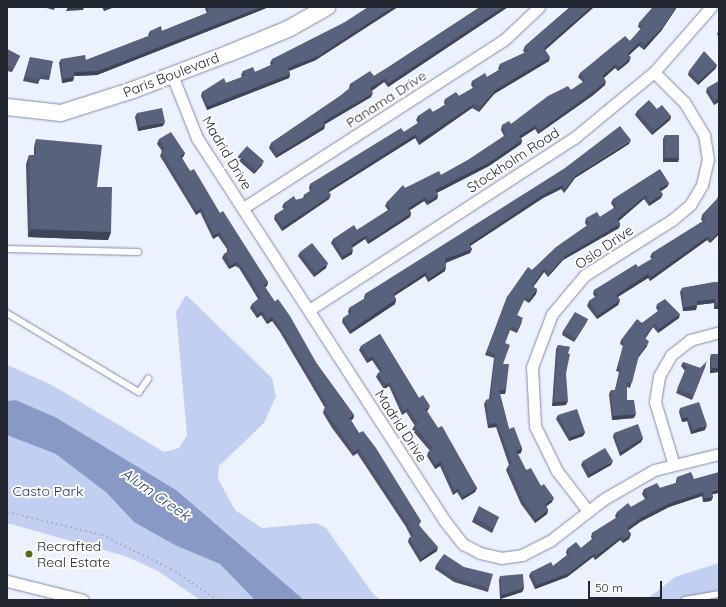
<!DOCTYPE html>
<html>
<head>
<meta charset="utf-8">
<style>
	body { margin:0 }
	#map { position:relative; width:726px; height:607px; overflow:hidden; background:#ecf1fe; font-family:Quicksand,sans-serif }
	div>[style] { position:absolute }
	.green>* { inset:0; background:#c3cff0 }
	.water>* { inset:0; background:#8999c6 }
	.path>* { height:2px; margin-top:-1px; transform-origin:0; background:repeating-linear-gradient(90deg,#adb1be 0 2px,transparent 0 5px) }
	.roads { filter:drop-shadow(0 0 1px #818ba7) drop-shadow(0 0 1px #818ba7) }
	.lane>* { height:5.5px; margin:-2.75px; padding:0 2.75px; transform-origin:2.75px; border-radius:2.75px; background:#fff }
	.street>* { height:11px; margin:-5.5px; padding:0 5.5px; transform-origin:5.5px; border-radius:5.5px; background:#fff }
	.secondary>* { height:16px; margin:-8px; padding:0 8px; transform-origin:8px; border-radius:8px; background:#fff }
	.wall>* { inset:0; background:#4d546c }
	.shaded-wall>* { inset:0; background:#3e4558 }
	.building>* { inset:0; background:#59627d }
	.dots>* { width:11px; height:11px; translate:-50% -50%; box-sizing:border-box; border:2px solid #fff; border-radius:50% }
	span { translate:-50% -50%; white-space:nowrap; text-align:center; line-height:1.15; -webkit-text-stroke:4px #fff; paint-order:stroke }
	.street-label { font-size:14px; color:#232732 }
	.park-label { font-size:14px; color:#202f66 }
	.poi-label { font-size:14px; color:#232732 }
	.left { translate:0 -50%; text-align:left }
	.water-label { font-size:15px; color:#2d3d76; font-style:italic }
	.frame { position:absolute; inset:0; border:8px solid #232732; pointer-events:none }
	.scale { position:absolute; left:588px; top:581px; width:74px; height:18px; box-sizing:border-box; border:2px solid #232732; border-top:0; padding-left:5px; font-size:12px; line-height:14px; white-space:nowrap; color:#232732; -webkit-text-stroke:3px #fff; paint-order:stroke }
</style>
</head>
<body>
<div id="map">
	<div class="green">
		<i style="clip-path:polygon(186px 295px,272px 378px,276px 396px,264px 423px,219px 466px,218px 479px,235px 510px,262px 528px,317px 523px,326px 528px,374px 595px,381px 600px,304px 600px,248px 553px,107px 451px,55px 417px,16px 400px,7px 401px,7px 365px,50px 384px,164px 452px,179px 448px,187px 435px,176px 312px)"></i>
		<i style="clip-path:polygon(7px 418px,209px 541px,269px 600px,200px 600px,158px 571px,125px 556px,7px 523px)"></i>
		<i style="clip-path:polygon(719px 563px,719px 600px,646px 600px,675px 577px)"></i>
	</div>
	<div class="water">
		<i style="clip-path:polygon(16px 400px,55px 417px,176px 490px,304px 600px,255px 600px,220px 564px,175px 545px,134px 522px,107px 493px,56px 454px,7px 435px,7px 401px)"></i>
	</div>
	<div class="path">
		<i style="left:7px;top:512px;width:98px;rotate:13.6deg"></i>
		<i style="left:102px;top:535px;width:77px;rotate:26.2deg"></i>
		<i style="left:171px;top:569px;width:56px;rotate:33.4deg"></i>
	</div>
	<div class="roads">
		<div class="lane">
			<i style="left:7px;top:249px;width:131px;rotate:1.3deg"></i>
			<i style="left:7px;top:313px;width:154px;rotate:30.9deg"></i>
			<i style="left:139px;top:392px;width:16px;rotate:-55deg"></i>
			<i style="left:685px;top:600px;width:35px;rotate:-10deg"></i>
		</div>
		<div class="street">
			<i style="left:172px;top:75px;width:68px;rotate:68.4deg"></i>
			<i style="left:197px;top:138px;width:455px;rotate:57.1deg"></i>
			<i style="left:444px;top:520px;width:31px;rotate:52deg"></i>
			<i style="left:463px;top:544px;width:19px;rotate:28deg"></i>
			<i style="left:480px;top:553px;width:22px;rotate:13deg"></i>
			<i style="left:501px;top:558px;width:21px;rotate:-8deg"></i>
			<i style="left:522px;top:555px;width:31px;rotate:-27deg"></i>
			<i style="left:550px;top:541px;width:68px;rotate:-37.9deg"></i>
			<i style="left:604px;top:499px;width:58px;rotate:-30.1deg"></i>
			<i style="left:654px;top:470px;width:67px;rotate:-13.8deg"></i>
			<i style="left:243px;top:208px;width:310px;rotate:-32.8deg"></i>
			<i style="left:504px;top:40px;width:48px;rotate:-43.3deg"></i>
			<i style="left:309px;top:310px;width:316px;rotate:-33deg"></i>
			<i style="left:574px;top:138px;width:104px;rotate:-39.5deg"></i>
			<i style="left:654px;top:72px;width:86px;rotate:-48.8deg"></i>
			<i style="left:673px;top:462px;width:63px;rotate:-106.7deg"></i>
			<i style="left:655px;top:402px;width:26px;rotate:-81deg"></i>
			<i style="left:659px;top:376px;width:24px;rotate:-60deg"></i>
			<i style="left:671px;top:355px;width:24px;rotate:-38deg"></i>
			<i style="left:690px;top:340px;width:30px;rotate:-15deg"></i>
			<i style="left:588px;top:511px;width:51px;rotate:-127.8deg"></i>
			<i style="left:557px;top:471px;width:50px;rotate:-116.1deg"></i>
			<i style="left:535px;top:426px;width:59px;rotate:-92.9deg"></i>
			<i style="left:532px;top:367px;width:57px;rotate:-69.3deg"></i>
			<i style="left:552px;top:314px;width:51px;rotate:-49.8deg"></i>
			<i style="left:585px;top:275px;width:103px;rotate:-32.3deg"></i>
			<i style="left:672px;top:220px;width:23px;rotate:-40deg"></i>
			<i style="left:690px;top:205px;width:23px;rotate:-59deg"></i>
			<i style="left:702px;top:185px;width:26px;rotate:-77deg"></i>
			<i style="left:708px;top:160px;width:25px;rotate:-99deg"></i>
			<i style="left:704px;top:135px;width:39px;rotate:-121deg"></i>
			<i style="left:684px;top:102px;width:42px;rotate:-135deg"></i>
			<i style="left:7px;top:581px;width:78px;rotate:14deg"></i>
		</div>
		<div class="secondary">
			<i style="left:7px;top:107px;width:54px;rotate:6.3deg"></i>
			<i style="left:61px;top:113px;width:76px;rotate:-17.7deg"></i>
			<i style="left:133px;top:90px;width:104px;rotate:-20.9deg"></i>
			<i style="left:230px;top:53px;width:65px;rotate:-22.6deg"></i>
			<i style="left:290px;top:28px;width:43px;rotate:-29.6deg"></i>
		</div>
	</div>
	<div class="wall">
		<i style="clip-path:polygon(43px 7px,55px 7px,54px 10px)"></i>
		<i style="clip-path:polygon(102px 7px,114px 7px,104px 11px)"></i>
		<i style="clip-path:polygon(206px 7px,268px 7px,264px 9px,97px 75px,74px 76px,73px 81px,62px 83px,59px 63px,61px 59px,86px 60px,149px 36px,148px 35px,150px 31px,162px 31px,207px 13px,205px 9px)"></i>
		<i style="clip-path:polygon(480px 7px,508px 7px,388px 87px,384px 82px,372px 91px,371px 97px,325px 124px,324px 129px,276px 158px,269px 148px,271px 143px,340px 96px,349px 89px,349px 88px,350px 84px,374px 76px,387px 68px)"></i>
		<i style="clip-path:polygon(570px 7px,594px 7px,545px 50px,549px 61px,494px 94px,479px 112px,472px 108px,419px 145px,415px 138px,329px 192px,329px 199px,282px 231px,274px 219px,275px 215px,284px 209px,282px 207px,284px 203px,303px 198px,304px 195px,310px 191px,309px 188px,310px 184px,404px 132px,418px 123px,416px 120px,418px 116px,433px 112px,445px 105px,444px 103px,445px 99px,459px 96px,473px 88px,471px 85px,472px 81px,487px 77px,499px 70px,498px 69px,500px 64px,525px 53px,523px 51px,525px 46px)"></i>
		<i style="clip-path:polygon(653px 7px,677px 7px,661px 31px,644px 50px,639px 46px,629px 55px,629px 62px,618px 71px,615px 68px,604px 78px,605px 85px,592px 96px,538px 134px,535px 129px,521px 138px,522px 140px,521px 144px,489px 166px,437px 193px,438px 195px,437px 199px,427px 205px,424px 201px,410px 210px,411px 213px,410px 217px,368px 244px,365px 239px,352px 248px,352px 254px,342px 260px,331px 243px,333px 239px,357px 230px,388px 210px,385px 206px,387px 202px,405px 188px,441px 175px,468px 160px,504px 136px,501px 130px,502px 125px,511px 124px,571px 90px,583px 82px,578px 77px,580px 73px,630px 41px,641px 29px,638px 27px,639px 23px)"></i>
		<i style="clip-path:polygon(719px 29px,719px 37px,717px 34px)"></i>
		<i style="clip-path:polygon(7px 49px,20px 56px,12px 72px,7px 71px)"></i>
		<i style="clip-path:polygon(30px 57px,50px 76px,49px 80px,40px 79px,38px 84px,23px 81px)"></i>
		<i style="clip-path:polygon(272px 59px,316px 60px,289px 71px,290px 74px,289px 78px,207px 110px,201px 96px,202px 92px,242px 77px,241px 75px,243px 71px,255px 72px,271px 65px,270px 63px)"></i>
		<i style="clip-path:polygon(717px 65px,715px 69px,698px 85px,688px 75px,689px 71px)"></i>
		<i style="clip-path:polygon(719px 81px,719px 102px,714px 105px,706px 92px,707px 88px)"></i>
		<i style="clip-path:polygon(657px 109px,671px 116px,670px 120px,652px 135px,635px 115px,637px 111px)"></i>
		<i style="clip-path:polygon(137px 113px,163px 126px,138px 131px,135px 117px)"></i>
		<i style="clip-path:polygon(665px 135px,679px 158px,678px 162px,663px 162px,663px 139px)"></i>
		<i style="clip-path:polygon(36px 139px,97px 187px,111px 232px,108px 240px,28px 237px,26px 164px,29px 155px,34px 155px,34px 147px)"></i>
		<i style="clip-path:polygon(159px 139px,185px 153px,183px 157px,182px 158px,190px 171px,268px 282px,267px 286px,265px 287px,317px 364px,354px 415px,353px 419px,351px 420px,359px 433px,421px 521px,419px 525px,437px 551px,420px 562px,408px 542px,409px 538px,411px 537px,406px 527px,357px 453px,353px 456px,332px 428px,323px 413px,324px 409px,325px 408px,280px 332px,272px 321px,267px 324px,261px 315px,257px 318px,250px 308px,252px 304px,258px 299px,252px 289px,239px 268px,235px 266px,229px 269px,222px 258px,224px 254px,227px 252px,227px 249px,218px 236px,213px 239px,200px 212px,196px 215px,160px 156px,162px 151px,157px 144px)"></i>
		<i style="clip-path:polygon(629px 144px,575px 178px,564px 193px,561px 189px,543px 198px,470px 246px,472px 249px,470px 253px,446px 263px,445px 271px,428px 282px,425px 276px,394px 296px,396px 299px,395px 304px,350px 334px,342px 322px,343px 318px,349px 314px,348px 312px,349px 308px,364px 299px,364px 298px,365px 294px)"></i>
		<i style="clip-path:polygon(239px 155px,262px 165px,254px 174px,237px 159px)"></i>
		<i style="clip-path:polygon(669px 183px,667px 187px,661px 191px,661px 198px,649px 206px,644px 199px,619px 221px,620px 224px,619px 228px,563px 260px,548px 277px,544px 272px,533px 287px,537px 289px,536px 294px,529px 303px,524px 300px,517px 315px,522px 322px,517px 333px,510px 330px,505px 343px,503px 364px,505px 394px,500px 394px,509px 429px,522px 448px,521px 453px,518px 454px,526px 470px,541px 486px,552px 502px,546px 506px,548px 510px,547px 514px,535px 523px,521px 504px,506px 470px,508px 466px,509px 465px,496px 427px,488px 428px,484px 404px,486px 400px,489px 399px,494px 358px,485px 355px,507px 297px,532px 270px,587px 226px,585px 223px,586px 218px,600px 217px,614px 208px,611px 203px,613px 199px)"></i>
		<i style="clip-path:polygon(719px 195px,719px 234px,710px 243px,707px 240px,650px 281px,648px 278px,618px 297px,620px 300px,618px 305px,597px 319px,587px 306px,589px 301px,595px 297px,593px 294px,594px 290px,638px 267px,652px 259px,650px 257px,652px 253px,703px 221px,701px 220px,702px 215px,717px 199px)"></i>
		<i style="clip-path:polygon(300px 252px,326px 268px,314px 277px,298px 256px)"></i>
		<i style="clip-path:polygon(715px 282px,719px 309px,714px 309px,714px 303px,697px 305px,696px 310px,683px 311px,680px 292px,682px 288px)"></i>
		<i style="clip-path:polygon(657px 304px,679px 318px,658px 333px,653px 327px,645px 339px,647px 346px,638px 358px,630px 388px,627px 387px,627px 400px,634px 418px,612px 420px,609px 394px,611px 390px,615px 390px,619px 372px,616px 371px,623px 346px,620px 344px,621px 340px,642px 323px,658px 311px,656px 308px)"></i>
		<i style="clip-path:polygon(588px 319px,586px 323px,574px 342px,562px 335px,563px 331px)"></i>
		<i style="clip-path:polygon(380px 334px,419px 398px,428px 410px,427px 411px,477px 488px,475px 492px,462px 500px,457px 492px,453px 495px,440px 466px,435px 469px,427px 456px,428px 452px,430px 451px,412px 430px,414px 426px,415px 426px,406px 412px,402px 415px,389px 386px,384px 389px,376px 377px,378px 373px,380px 372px,372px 360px,367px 363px,359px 350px,361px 346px)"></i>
		<i style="clip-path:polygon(558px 345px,570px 347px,568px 353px,566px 373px,566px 405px,552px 406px,556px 349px)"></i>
		<i style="clip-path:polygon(711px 354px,719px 354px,719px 372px,710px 373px,710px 358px)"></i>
		<i style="clip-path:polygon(683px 362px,700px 368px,706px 365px,692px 400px,676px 393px,685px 371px,681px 366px)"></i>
		<i style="clip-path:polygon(680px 408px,705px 430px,691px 434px,687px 421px,682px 422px,679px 412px)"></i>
		<i style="clip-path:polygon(558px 415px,585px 432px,583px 436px,569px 441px,556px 419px)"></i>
		<i style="clip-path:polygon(614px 433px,643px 438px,641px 442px,620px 456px,613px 437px)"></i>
		<i style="clip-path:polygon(583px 461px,611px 465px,588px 478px,581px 465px)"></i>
		<i style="clip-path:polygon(677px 477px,694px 479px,712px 495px,713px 497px,711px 501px,703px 502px,702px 496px,669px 507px,640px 522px,628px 530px,631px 534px,629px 539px,623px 543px,620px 540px,595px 560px,593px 557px,567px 577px,535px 589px,529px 576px,531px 572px,553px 566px,567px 555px,566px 553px,567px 549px,581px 548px,592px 539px,591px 537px,592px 533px,616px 518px,615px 516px,617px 512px,631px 507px,645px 499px,642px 494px,644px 489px,660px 488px,676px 483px,676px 481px)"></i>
		<i style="clip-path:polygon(474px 517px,499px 517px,492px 533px,472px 522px)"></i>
		<i style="clip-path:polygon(436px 565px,489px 588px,488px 592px,454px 582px,435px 569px)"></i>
		<i style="clip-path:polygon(500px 576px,524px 588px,522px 592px,500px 599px,499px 580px)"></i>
	</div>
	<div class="shaded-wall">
		<i style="clip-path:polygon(68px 7px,84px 7px,83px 10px,66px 11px)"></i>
		<i style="clip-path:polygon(105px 7px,114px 7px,104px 11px)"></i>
		<i style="clip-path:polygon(261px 7px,268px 7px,264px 9px,97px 75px,72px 76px,74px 72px)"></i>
		<i style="clip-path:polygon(393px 7px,398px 7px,316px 60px,286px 72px,288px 68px)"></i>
		<i style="clip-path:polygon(503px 7px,508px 7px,388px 87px,389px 83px)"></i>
		<i style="clip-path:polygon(591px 7px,594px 7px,543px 52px,544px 48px)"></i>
		<i style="clip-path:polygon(676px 7px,677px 7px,661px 31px,644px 50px,645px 45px)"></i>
		<i style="clip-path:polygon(641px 41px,639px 46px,626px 58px,627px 54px)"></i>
		<i style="clip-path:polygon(550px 57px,549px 61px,494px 94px,479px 112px,481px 107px,495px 90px)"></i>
		<i style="clip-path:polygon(631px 57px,629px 62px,618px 71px,620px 67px)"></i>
		<i style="clip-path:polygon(616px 64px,615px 68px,601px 80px,602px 76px)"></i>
		<i style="clip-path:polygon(717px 65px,715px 69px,698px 85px,699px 81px)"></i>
		<i style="clip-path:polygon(290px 74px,289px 78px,207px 110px,208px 106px)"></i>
		<i style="clip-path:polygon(74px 77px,73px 81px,62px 83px,63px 79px)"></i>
		<i style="clip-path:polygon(386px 78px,384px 82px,369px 92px,370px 88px)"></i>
		<i style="clip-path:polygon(606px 81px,605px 85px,592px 96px,538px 134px,540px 130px)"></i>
		<i style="clip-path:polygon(373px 93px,371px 97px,322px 126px,323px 122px)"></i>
		<i style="clip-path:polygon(719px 98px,719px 101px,714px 105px,715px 101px)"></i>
		<i style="clip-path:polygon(474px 104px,472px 108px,419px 145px,420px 140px)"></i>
		<i style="clip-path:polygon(671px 116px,670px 120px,652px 135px,654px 131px)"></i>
		<i style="clip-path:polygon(165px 122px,163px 126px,138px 131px,140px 127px)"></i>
		<i style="clip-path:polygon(325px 125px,324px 129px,276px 158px,278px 154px)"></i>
		<i style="clip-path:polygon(536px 125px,535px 129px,518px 140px,519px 136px)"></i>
		<i style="clip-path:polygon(416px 134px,415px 138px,326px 194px,328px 190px)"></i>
		<i style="clip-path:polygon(522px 140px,521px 144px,489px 166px,434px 194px,435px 190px)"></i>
		<i style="clip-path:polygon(631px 140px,629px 144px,575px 178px,564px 193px,565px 189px,577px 174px)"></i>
		<i style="clip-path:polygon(185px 153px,183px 157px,179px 160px,180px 156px)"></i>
		<i style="clip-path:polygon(665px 158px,679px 158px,678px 162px,663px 162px)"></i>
		<i style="clip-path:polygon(264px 161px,262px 165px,254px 174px,256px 170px)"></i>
		<i style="clip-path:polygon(669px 183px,667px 187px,658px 193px,659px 189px)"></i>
		<i style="clip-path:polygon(563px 185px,561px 189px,543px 198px,467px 248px,469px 244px,544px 194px)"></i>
		<i style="clip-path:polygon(663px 194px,661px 198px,649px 206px,650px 202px)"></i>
		<i style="clip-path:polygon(331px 195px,329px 199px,282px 231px,283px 227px)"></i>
		<i style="clip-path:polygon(438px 195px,437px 199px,427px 205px,429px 201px)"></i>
		<i style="clip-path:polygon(646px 195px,644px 199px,616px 223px,617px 219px)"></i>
		<i style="clip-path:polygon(426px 197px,424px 201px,407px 212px,408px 208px)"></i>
		<i style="clip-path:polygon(202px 208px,200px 212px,196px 215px,197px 211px)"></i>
		<i style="clip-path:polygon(411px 213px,410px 217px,368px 244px,370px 240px)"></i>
		<i style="clip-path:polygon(620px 224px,619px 228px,563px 260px,548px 277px,550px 273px,565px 256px)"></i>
		<i style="clip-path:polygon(31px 229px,111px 232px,108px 240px,28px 237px)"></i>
		<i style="clip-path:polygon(719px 231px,719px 234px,710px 243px,712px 239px)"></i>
		<i style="clip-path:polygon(220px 232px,218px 236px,213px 239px,214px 235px)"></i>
		<i style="clip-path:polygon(367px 235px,365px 239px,349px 249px,351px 245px)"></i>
		<i style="clip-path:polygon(708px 236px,707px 240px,650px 281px,651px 277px)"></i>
		<i style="clip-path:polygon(472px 249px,470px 253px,443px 263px,445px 259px)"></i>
		<i style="clip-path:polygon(353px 250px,352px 254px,342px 260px,343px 256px)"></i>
		<i style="clip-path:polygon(236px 262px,235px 266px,229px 269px,231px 265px)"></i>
		<i style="clip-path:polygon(328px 263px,326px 268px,314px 277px,316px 273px)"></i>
		<i style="clip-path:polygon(446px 267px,445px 271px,428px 282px,430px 278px)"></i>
		<i style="clip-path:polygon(545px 268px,544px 272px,531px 290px,532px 286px)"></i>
		<i style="clip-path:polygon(426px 272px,425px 276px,391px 298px,393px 294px)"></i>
		<i style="clip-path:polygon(649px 273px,648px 278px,614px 299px,616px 295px)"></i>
		<i style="clip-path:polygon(268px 282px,267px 286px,262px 289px,264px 285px)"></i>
		<i style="clip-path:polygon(537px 289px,536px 294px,529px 303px,530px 299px)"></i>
		<i style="clip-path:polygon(396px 299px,395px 304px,350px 334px,351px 330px)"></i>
		<i style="clip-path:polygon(715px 299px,714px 303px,695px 305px,697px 301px)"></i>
		<i style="clip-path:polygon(620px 300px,618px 305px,597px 319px,598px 315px)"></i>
		<i style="clip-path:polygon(697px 305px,696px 310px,683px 311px,684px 307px)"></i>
		<i style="clip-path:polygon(716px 305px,719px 305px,719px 309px,714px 309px)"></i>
		<i style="clip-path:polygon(263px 311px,261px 315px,257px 318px,258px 314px)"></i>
		<i style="clip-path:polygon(680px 314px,679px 318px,658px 333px,659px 329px)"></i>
		<i style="clip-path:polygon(273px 317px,272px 321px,267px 324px,268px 320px)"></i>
		<i style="clip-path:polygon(588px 319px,586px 323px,574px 342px,576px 338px)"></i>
		<i style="clip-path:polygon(655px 323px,653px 327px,642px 342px,644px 338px)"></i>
		<i style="clip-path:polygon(649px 341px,647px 346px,637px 359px,639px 355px)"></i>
		<i style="clip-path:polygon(373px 356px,372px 360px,367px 363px,369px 359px)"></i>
		<i style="clip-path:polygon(712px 368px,719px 368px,719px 372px,710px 373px)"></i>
		<i style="clip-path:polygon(390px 382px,389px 386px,384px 389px,386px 385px)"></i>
		<i style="clip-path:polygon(499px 390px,506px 390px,505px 394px,498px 394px)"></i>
		<i style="clip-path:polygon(568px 401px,566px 405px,552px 406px,554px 402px)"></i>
		<i style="clip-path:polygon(430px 406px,428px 410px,424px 413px,425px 409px)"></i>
		<i style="clip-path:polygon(408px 408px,406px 412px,402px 415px,404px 411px)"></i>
		<i style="clip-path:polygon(636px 414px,634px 418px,612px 420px,613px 416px)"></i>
		<i style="clip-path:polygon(354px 415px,353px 419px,348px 422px,349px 418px)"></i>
		<i style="clip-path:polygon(688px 417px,687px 421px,682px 422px,683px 418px)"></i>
		<i style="clip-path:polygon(497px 423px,496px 427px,488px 428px,489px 424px)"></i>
		<i style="clip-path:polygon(707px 425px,705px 430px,691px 434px,693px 430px)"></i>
		<i style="clip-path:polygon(585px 432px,583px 436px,569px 441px,570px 437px)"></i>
		<i style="clip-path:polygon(643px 438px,641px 442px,620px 456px,621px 452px)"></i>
		<i style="clip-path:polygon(522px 448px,521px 453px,514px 455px,516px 451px)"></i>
		<i style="clip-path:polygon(359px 449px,357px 453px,353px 456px,354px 452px)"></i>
		<i style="clip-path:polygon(441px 461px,440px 466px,435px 469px,436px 465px)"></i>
		<i style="clip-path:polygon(613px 461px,611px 465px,588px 478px,590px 474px)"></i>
		<i style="clip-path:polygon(458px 488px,457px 492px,453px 495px,455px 491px)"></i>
		<i style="clip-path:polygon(477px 488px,475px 492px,462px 500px,464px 496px)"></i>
		<i style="clip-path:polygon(719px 489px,719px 493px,710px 495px,712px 491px)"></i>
		<i style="clip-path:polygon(704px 492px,702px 496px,669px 507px,640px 522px,625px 533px,627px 528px,642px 517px,670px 503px)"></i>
		<i style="clip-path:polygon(713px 497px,711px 501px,703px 502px,704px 498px)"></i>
		<i style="clip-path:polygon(554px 498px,552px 502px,543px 509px,545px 504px)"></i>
		<i style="clip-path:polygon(548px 510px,547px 514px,535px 523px,536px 519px)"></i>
		<i style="clip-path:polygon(631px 534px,629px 539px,623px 543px,624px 539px)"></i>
		<i style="clip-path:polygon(622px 536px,620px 540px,595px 560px,597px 555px)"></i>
		<i style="clip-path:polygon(438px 547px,437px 551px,420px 562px,422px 558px)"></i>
		<i style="clip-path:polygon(595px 553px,593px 557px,567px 577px,535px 589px,537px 585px)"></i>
		<i style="clip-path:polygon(524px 588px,522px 592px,500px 599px,502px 595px)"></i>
	</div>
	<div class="building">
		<i style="clip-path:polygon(208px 7px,261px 7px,98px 71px,74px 72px,74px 77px,63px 79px,61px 59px,85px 55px,86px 60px,151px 35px,150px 31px,161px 26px,162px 31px,209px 12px)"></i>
		<i style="clip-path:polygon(368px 7px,393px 7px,318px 56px,288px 68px,290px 74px,208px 106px,202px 92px,224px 78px,226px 83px,245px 76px,243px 71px,253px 67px,255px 72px,274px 64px,272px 59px,345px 22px)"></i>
		<i style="clip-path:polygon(480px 7px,503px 7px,389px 83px,386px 78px,370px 88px,373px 93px,323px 122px,325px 125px,278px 154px,271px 143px,340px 96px,352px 86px,350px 84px,370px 71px,374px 76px,387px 68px)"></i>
		<i style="clip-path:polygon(570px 7px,591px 7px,544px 48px,550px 57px,495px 90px,481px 107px,474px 104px,420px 140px,416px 134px,328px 190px,331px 195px,283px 227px,275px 215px,287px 207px,284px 203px,294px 196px,296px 200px,306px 198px,304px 195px,313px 189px,310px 184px,401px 128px,404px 132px,421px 121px,418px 116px,430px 108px,433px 112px,448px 103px,445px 99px,456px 92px,459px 96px,476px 86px,472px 81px,485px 73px,487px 77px,502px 68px,500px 64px,528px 51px,525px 46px)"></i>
		<i style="clip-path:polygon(653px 7px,676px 7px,663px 27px,645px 45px,641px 41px,627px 54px,631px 57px,620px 67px,616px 64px,602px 76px,606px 81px,593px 92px,540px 130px,536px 125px,519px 136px,522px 140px,490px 162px,435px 190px,438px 195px,429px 201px,426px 197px,408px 208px,411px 213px,370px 240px,367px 235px,351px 245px,353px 250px,343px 256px,333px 239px,354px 225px,357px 230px,391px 209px,387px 202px,403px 185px,405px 188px,439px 171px,441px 175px,468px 160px,506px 135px,502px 125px,509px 121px,511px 124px,548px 96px,568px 86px,571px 90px,586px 80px,580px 73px,625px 36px,630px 41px,643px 26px,639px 23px)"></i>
		<i style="clip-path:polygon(7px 49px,20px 56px,14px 68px,7px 66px)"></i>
		<i style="clip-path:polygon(704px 51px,717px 65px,699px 81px,689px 71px)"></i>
		<i style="clip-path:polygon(30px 57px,53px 61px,50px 76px,41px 74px,40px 80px,25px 77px)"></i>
		<i style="clip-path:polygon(719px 81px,719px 98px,715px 101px,707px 88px)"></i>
		<i style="clip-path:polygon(649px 100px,657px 109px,662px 105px,671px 116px,654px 131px,637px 111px)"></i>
		<i style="clip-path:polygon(162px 108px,165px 122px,140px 127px,137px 113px)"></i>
		<i style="clip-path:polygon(620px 126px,631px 140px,577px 174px,565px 189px,563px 185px,544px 194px,469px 244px,472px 249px,445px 259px,446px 267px,430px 278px,426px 272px,393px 294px,396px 299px,351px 330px,343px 318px,352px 312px,349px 308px,367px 297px,365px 294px,565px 168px)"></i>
		<i style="clip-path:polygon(171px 132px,185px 153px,180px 156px,190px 171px,194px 169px,220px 213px,223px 211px,268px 282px,264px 285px,274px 302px,278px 299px,290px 316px,317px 364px,354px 415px,349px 418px,359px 433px,363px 431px,376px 448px,421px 521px,417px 523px,438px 547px,422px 558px,409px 538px,414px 535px,407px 523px,359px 449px,354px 452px,334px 423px,324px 409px,328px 406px,281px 328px,273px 317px,268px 320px,263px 311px,258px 314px,252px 304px,261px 298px,254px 285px,240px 264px,236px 262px,231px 265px,224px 254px,229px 251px,228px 245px,220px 232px,214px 235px,202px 208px,197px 211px,161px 151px,165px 149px,159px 139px)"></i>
		<i style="clip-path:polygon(665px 135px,679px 135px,679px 158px,665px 158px)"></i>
		<i style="clip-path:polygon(36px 139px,102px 145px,97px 187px,112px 187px,111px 232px,31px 229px,29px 155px,36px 155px)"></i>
		<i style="clip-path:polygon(247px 146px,264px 161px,256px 170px,239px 155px)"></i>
		<i style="clip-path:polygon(660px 169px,669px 183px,659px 189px,663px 194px,650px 202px,646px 195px,617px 219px,620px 224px,565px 256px,550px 273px,545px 268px,532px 286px,537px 289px,530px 299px,526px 296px,517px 315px,523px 318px,518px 329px,511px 326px,505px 343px,510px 345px,503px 364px,509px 364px,506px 390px,499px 390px,509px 429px,514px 427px,522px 448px,516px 451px,526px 470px,531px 468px,541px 486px,544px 484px,554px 498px,545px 504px,548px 510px,536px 519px,523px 500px,508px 466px,512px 463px,497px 423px,489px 424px,486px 400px,491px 399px,495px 354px,487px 351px,507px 297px,528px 267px,532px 270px,556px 247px,589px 224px,586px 218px,597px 212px,600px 217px,617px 206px,613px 199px)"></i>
		<i style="clip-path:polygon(719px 195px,719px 231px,712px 239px,708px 236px,651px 277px,649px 273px,616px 295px,620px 300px,598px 315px,589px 301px,598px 295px,594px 290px,636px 264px,638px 267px,655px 257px,652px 253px,707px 219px,702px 215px,717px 199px)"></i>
		<i style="clip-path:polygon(312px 243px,328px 263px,316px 273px,300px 252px)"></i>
		<i style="clip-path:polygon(715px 282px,719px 282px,719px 305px,716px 305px,715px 299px,697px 301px,697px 305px,684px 307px,682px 288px)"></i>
		<i style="clip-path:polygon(665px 299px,680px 314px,659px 329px,655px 323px,644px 338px,649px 341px,639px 355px,632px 383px,627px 382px,627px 400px,634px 400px,636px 414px,613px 416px,611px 390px,615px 390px,621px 368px,618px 367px,624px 342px,621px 340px,637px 319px,642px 323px,661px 309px,657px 304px)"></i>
		<i style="clip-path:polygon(575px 312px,588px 319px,576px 338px,563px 331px)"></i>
		<i style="clip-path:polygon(380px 334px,419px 398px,423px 395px,430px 406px,425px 409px,438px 428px,442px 426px,477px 488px,464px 496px,458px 488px,455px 491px,441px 461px,436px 465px,428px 452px,434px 449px,414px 426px,418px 424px,408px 408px,404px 411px,390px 382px,386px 385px,378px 373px,383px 370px,373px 356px,369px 359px,361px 346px)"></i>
		<i style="clip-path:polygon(558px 345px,570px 347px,567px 353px,570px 354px,566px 373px,568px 401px,554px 402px)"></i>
		<i style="clip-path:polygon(711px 354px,719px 354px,719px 368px,712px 368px)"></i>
		<i style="clip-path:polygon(707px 361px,694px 395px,677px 389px,686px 368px,688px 369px,683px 362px,700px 368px)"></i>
		<i style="clip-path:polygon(699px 402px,707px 425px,693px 430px,688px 417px,683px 418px,680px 408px)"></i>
		<i style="clip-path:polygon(577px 409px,585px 432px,570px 437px,558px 415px)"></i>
		<i style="clip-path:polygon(638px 424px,643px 438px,621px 452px,614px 433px)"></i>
		<i style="clip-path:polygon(605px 448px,613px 461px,590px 474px,583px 461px)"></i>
		<i style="clip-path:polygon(691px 472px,694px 479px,719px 472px,719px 489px,712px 491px,713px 497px,704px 498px,704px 492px,670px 503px,642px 517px,627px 528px,631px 534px,624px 539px,622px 536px,597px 555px,595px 553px,569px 573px,537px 585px,531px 572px,551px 562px,553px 566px,570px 553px,567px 549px,576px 542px,581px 548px,595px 537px,592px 533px,619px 516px,617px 512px,628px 503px,631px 507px,648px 498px,644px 489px,657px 483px,660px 488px,679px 482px,677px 477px)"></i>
		<i style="clip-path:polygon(479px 506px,499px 517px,493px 528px,474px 517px)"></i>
		<i style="clip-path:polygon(444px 554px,464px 567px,493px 574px,489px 588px,456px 578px,436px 565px)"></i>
		<i style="clip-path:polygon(523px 574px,524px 588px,502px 595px,500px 576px)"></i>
	</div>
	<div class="dots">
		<i style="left:29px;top:554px;background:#5c6b15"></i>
	</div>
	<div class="street-label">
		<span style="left:171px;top:75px;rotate:-21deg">Paris Boulevard</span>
		<span style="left:386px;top:99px;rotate:-33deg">Panama Drive</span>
		<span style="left:227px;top:153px;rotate:59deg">Madrid Drive</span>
		<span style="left:513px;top:160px;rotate:-33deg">Stockholm Road</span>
		<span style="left:604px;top:247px;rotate:-34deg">Oslo Drive</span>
		<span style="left:401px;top:426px;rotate:57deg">Madrid Drive</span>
	</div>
	<div class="park-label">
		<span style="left:48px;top:491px">Casto Park</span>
	</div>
	<div class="poi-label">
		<span class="left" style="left:37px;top:554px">Recrafted<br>Real Estate</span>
	</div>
	<div class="water-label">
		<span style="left:156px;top:494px;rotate:35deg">Alum Creek</span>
	</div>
	<div class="frame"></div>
	<div class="scale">50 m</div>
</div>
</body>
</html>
